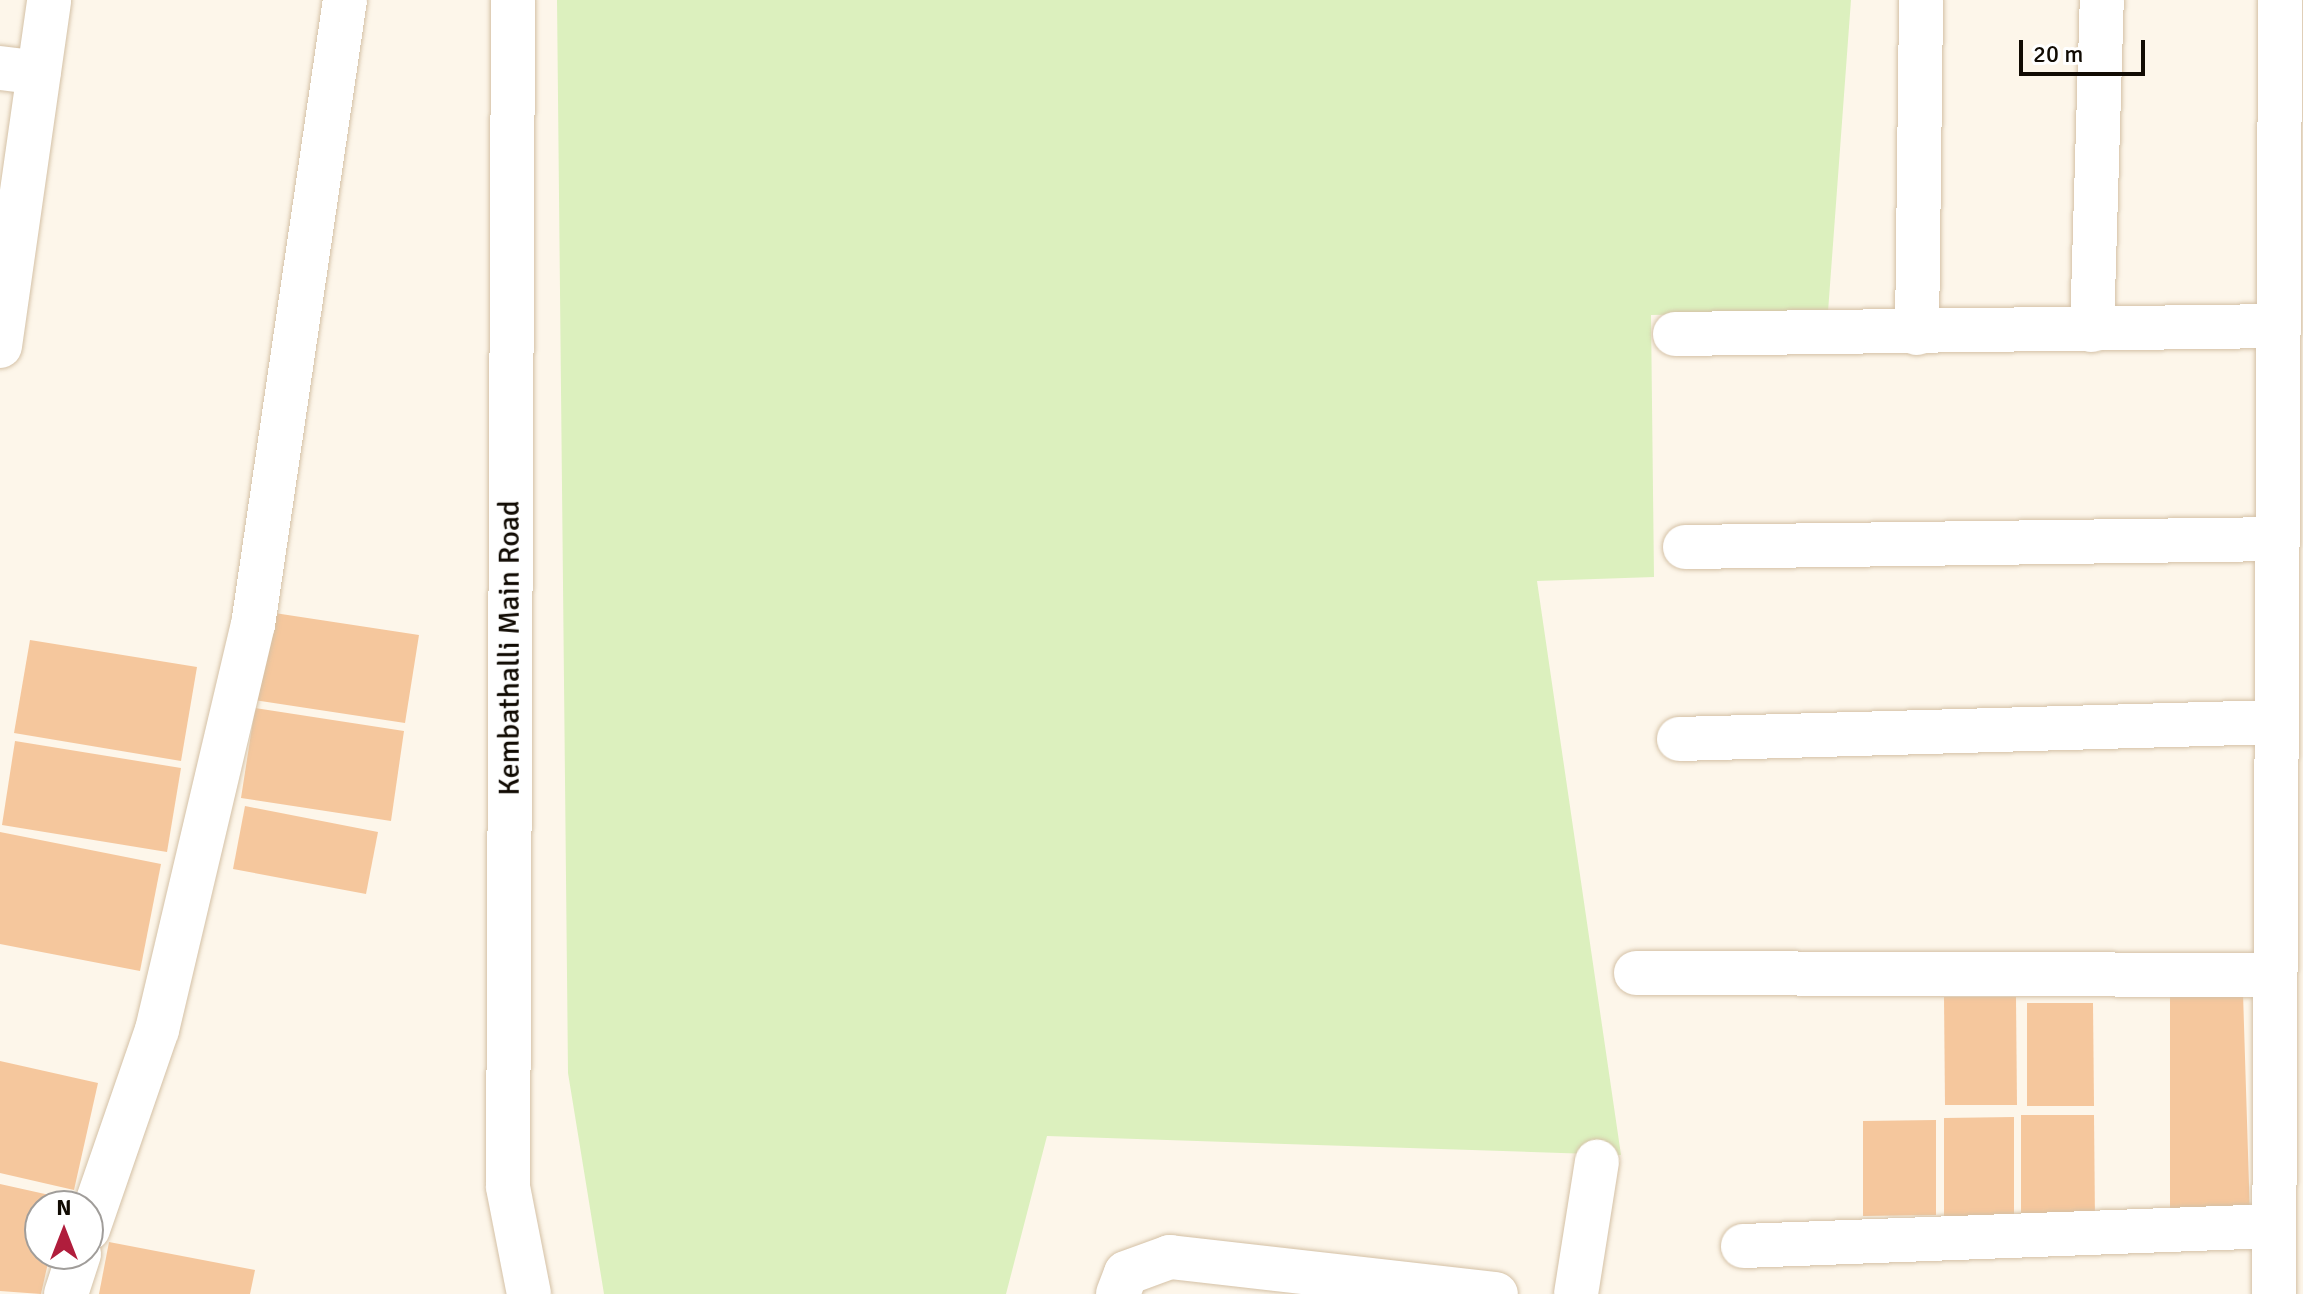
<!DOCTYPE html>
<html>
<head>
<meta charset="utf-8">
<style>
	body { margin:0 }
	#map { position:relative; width:2303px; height:1294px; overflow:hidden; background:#fdf6ea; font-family:Signika,sans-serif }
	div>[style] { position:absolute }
	.green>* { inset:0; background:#dcf0be }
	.building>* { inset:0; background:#f5c79d }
	.roads { filter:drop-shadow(0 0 2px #d4c1a6) drop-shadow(0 0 2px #d4c1a6) }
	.minor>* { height:44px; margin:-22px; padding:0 22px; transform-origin:22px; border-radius:22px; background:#fff }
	span { translate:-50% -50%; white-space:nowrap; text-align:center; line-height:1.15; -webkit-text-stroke:8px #fff; paint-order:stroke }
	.street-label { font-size:30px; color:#110b03 }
	.north { position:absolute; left:24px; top:1190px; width:80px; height:80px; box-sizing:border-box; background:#fff; border:2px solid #a09d9a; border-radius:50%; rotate:0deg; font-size:22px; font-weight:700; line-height:32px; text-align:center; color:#110b03 }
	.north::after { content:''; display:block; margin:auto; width:28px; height:36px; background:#b01d3c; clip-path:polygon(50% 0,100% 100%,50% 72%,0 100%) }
	.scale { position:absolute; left:2019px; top:40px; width:126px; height:36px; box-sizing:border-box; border:4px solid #110b03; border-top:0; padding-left:10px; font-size:24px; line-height:28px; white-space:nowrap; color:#110b03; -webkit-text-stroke:6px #fff; paint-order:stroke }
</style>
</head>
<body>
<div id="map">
	<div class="green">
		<i style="clip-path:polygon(557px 0,1851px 0,1828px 312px,1651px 315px,1654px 577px,1537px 581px,1621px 1155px,1047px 1136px,1006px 1294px,604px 1294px,568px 1073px)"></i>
	</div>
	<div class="building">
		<i style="clip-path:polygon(268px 612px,419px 635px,405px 723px,254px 700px)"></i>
		<i style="clip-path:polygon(30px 640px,197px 667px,181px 761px,14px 733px)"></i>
		<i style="clip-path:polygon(255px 708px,404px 731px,391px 821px,241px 798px)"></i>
		<i style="clip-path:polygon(15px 741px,181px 768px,167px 852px,2px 825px)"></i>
		<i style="clip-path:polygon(245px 806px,378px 832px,366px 894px,233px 869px)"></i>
		<i style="clip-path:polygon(0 832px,161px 864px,140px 971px,0 944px)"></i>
		<i style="clip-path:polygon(2243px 994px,2250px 1218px,2170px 1219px,2170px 995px)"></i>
		<i style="clip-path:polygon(1944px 997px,2016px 997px,2017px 1105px,1945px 1105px)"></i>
		<i style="clip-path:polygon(2027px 1003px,2093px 1003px,2094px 1106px,2027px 1106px)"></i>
		<i style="clip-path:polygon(0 1061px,98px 1083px,74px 1190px,0 1173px)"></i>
		<i style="clip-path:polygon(2021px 1115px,2094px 1115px,2095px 1222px,2021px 1222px)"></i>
		<i style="clip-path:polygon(2014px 1117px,2014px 1218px,1944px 1219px,1944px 1118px)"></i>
		<i style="clip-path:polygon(1936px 1120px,1936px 1215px,1863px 1216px,1863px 1121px)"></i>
		<i style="clip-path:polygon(0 1184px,63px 1198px,61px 1206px,40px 1206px,40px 1254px,50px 1254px,41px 1294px,0 1291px)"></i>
		<i style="clip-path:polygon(109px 1242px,255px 1270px,250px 1294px,99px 1294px)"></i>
	</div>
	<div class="roads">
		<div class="minor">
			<i style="left:513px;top:0;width:1187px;rotate:90.24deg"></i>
			<i style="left:508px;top:1187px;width:109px;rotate:78.9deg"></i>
			<i style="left:0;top:68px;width:39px;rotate:7deg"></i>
			<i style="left:2092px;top:330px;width:330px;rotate:-88.3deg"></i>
			<i style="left:1917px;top:333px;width:333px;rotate:-89.3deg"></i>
			<i style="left:1675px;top:334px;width:603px;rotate:-0.76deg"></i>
			<i style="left:0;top:346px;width:349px;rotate:-81.9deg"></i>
			<i style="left:1685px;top:547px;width:592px;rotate:-0.77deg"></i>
			<i style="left:1679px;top:739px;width:597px;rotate:-1.63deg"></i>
			<i style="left:1636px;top:973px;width:639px;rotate:0.18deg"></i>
			<i style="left:88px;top:1229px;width:211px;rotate:-70.9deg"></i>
			<i style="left:157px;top:1030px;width:416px;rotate:-76.7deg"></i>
			<i style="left:253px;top:625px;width:632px;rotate:-81.63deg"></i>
			<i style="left:1743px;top:1246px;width:531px;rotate:-2.16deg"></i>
			<i style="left:66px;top:1294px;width:42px;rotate:-72deg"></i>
			<i style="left:1118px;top:1294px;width:22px;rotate:-69deg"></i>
			<i style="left:1126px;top:1273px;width:47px;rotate:-20deg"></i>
			<i style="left:1170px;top:1257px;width:328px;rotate:6.5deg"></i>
			<i style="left:1576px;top:1294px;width:134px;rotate:-81deg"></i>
			<i style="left:2274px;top:1294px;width:1294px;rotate:-89.73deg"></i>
		</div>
	</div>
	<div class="street-label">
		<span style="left:510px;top:648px;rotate:-90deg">Kembathalli Main Road</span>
	</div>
	<div class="north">N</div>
	<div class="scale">20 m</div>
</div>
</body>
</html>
